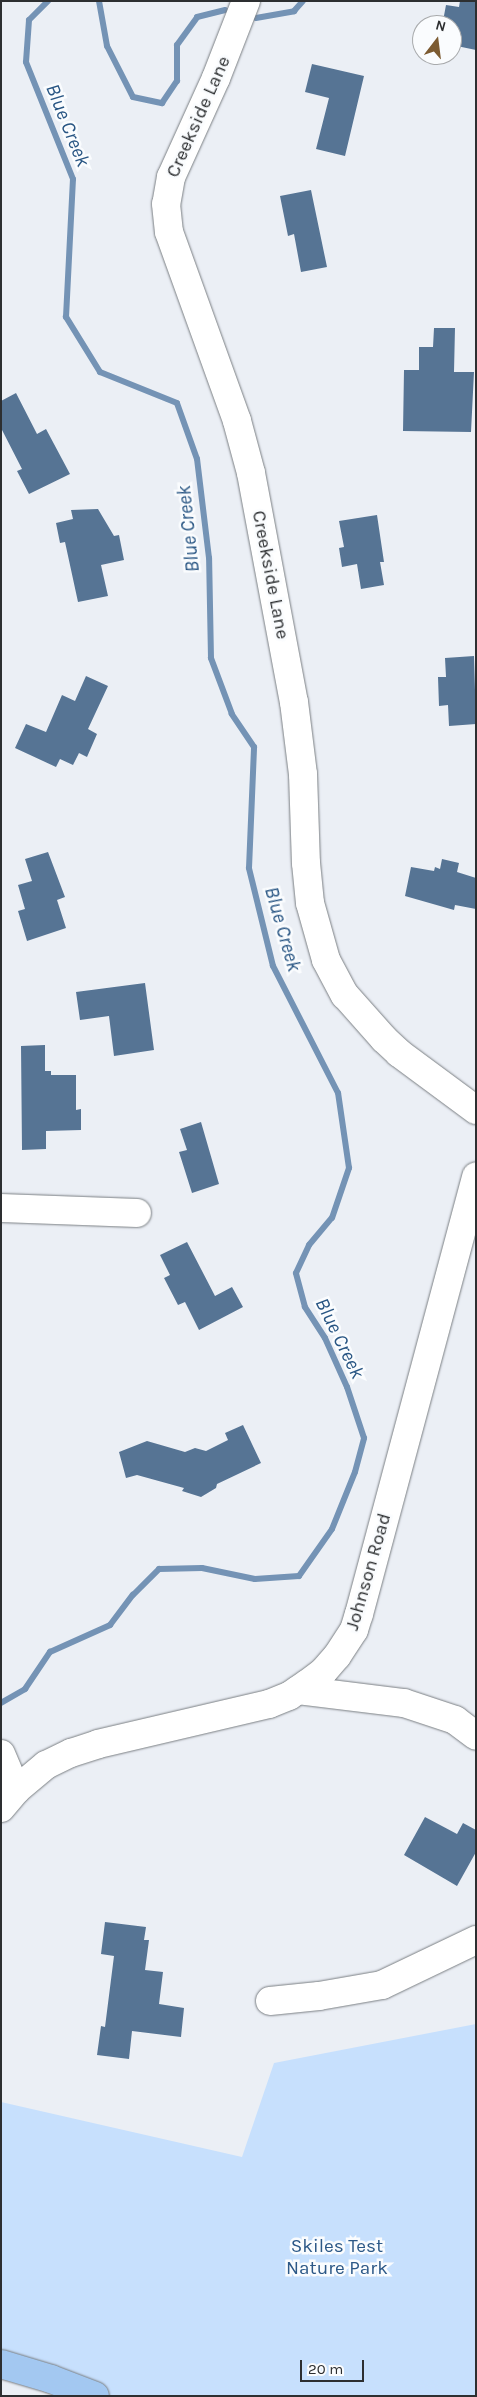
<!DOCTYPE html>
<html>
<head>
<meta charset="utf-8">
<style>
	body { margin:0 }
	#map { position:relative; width:477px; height:2397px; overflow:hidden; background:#ebeff5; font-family:Karla,sans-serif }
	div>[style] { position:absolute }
	.green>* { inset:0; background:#c7e0fd }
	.stream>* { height:6px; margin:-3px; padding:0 3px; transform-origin:3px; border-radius:3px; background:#7493b5 }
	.building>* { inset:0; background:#567494 }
	.roads { filter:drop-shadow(0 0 1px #7a7f83) drop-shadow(0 0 1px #7a7f83) }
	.minor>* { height:28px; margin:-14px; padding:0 14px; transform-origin:14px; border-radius:14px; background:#fff }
	.major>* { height:28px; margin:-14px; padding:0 14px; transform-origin:14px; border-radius:14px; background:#a3c8f1 }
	span { translate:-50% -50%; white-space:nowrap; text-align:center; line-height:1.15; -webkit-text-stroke:5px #fafcfe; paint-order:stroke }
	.street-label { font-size:19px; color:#2d2f31 }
	.park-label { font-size:19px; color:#2c5887 }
	.water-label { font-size:20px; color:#285583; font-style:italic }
	.frame { position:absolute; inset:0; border:2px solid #2d2f31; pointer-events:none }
	.north { position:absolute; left:412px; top:15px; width:50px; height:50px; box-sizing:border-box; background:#fafcfe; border:1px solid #a8aaac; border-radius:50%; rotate:15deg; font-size:14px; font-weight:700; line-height:20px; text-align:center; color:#2d2f31 }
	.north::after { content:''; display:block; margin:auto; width:18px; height:22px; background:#7c5b32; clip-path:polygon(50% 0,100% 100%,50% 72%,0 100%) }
	.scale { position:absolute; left:300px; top:2360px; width:64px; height:22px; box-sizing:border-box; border:2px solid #2d2f31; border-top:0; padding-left:6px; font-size:15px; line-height:18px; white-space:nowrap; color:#2d2f31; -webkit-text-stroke:4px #fafcfe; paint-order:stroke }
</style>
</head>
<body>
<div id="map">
	<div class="green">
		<i style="clip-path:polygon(476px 2024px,476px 2396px,78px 2396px,1px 2366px,1px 2102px,242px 2157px,274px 2063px)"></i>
	</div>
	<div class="stream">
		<i style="left:99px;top:1px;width:46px;rotate:79.9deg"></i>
		<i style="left:107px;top:46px;width:57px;rotate:63deg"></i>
		<i style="left:133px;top:97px;width:30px;rotate:12deg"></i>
		<i style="left:162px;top:103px;width:27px;rotate:-56deg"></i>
		<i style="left:177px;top:81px;width:36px;rotate:-90deg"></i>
		<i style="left:177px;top:45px;width:34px;rotate:-54deg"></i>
		<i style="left:197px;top:17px;width:29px;rotate:-14deg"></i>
		<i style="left:256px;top:18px;width:39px;rotate:-10deg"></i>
		<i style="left:294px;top:11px;width:13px;rotate:-48deg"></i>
		<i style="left:1px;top:1703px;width:28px;rotate:-30deg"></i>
		<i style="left:25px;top:1689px;width:45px;rotate:-56deg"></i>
		<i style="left:50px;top:1652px;width:66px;rotate:-24.2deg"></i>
		<i style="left:110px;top:1625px;width:38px;rotate:-53deg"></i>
		<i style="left:133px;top:1595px;width:37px;rotate:-45deg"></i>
		<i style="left:159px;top:1569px;width:43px;rotate:-1.3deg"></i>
		<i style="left:202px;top:1568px;width:54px;rotate:11.7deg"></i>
		<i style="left:255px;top:1579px;width:44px;rotate:-3.9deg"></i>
		<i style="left:299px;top:1576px;width:57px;rotate:-54.9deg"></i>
		<i style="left:332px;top:1529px;width:61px;rotate:-68deg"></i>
		<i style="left:355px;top:1472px;width:35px;rotate:-75deg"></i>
		<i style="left:364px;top:1438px;width:54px;rotate:-108.4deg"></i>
		<i style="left:347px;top:1387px;width:54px;rotate:-114.2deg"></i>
		<i style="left:325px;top:1338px;width:37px;rotate:-123deg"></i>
		<i style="left:305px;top:1307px;width:35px;rotate:-105deg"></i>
		<i style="left:296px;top:1273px;width:31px;rotate:-65deg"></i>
		<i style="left:309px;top:1245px;width:35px;rotate:-50deg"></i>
		<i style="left:332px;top:1218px;width:53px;rotate:-71.2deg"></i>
		<i style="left:349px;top:1168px;width:76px;rotate:-98.3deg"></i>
		<i style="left:338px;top:1093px;width:143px;rotate:-117.1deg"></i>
		<i style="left:273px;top:966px;width:101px;rotate:-103.8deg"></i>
		<i style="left:249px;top:868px;width:121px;rotate:-87.6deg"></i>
		<i style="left:254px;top:747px;width:40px;rotate:-124deg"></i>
		<i style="left:232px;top:714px;width:60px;rotate:-110.6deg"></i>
		<i style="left:211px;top:658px;width:100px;rotate:-91.1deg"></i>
		<i style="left:209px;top:558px;width:100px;rotate:-96.9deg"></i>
		<i style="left:197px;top:459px;width:59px;rotate:-109.7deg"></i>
		<i style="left:177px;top:403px;width:83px;rotate:-158.1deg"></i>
		<i style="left:100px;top:372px;width:65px;rotate:-121.7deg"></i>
		<i style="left:66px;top:317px;width:138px;rotate:-87.1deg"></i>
		<i style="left:73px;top:179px;width:126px;rotate:-111.9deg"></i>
		<i style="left:26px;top:62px;width:42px;rotate:-85.9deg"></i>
		<i style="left:29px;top:20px;width:27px;rotate:-45deg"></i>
	</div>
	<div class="building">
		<i style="clip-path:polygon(460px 1px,476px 1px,476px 50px,452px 45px,452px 23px,443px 21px,446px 5px,459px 7px)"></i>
		<i style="clip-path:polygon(312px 64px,364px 76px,345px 156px,316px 149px,329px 98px,305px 92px)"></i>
		<i style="clip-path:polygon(311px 190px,327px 267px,301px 272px,294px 234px,288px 236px,280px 196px)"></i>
		<i style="clip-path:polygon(434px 328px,455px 328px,454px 372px,474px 372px,471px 432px,403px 431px,404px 370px,419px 370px,419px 347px,433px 347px)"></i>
		<i style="clip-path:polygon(16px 393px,37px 434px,46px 429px,70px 474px,29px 494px,17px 471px,22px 469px,1px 428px,1px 401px)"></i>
		<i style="clip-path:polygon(98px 509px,114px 536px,119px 535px,124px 560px,101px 565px,108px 596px,78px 602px,65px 542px,60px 543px,56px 523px,73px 519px,71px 510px)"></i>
		<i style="clip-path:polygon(377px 515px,384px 562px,380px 562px,384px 585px,361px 589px,357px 564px,342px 567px,339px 548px,344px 547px,339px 521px)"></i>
		<i style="clip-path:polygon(474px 656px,476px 724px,449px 726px,448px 705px,439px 706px,438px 677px,446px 677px,445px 658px)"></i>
		<i style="clip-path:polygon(86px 676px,108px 686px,88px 729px,97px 734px,87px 757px,79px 753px,73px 765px,60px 759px,56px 767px,15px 748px,26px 724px,46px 732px,62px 695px,75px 701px)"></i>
		<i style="clip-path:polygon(48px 852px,65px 897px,57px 900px,66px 928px,27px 941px,18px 911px,25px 909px,18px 885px,32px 881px,25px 859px)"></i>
		<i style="clip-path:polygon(442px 859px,459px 863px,457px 872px,476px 878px,476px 909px,455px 905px,454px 910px,405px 896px,411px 867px,434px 871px,435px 867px,440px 869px)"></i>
		<i style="clip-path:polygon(145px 983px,154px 1050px,114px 1056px,109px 1016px,80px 1020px,76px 992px)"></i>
		<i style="clip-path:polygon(45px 1045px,45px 1071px,51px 1071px,51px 1075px,76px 1075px,76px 1110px,81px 1109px,81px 1130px,46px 1131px,46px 1149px,22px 1150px,21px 1046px)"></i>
		<i style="clip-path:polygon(201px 1122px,219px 1184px,192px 1193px,179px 1152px,187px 1150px,180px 1129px)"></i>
		<i style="clip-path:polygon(187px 1242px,215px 1296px,232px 1287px,243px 1307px,199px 1330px,185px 1302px,178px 1305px,164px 1278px,170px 1275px,160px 1255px)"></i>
		<i style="clip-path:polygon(243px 1425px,261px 1463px,217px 1484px,216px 1488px,201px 1497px,182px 1491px,184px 1488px,137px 1475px,126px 1478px,119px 1452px,147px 1441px,185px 1452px,195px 1448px,206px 1451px,228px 1440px,225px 1433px)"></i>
		<i style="clip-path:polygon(425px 1817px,457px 1834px,463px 1823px,476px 1830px,476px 1852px,457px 1886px,404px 1855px)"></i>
		<i style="clip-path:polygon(105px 1922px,146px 1927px,144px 1940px,149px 1940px,145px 1970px,163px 1972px,159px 2004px,184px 2008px,181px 2037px,132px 2031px,129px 2059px,97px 2055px,101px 2026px,105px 2027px,114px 1956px,101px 1954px)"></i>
	</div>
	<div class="roads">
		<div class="minor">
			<i style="left:246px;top:1px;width:83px;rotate:111.3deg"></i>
			<i style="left:216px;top:78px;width:109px;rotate:114.4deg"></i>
			<i style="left:171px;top:177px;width:27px;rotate:100deg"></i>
			<i style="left:166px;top:204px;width:28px;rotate:84deg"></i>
			<i style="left:169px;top:232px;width:201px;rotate:70.2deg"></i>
			<i style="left:237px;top:421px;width:54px;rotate:74.9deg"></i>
			<i style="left:251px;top:473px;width:233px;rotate:79.4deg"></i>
			<i style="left:294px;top:702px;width:73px;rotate:82.9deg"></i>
			<i style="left:303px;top:774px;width:89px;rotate:88.1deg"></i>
			<i style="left:306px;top:863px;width:40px;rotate:84.3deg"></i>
			<i style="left:310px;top:903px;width:59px;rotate:74.3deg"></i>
			<i style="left:326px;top:960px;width:40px;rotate:62deg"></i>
			<i style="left:345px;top:995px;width:59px;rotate:48.4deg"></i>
			<i style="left:384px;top:1039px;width:21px;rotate:43deg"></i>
			<i style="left:399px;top:1053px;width:96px;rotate:36.5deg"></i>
			<i style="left:1px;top:1208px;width:136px;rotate:2.1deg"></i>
			<i style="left:298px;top:1690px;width:107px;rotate:7deg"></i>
			<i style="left:404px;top:1703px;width:54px;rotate:18.4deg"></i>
			<i style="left:455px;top:1720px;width:26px;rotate:37deg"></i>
			<i style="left:1px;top:1754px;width:39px;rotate:67deg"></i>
			<i style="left:1px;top:1808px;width:23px;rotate:-50deg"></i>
			<i style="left:16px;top:1790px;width:39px;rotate:-40deg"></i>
			<i style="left:46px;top:1765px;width:28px;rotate:-26deg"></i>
			<i style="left:71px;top:1753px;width:28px;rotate:-18deg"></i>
			<i style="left:98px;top:1744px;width:176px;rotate:-13.2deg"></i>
			<i style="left:269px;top:1704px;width:22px;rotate:-22deg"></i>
			<i style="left:289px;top:1696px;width:22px;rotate:-34deg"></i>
			<i style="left:307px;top:1684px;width:20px;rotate:-37deg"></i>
			<i style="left:323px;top:1672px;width:21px;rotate:-49deg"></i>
			<i style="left:337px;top:1656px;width:31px;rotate:-57deg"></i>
			<i style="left:354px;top:1630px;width:17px;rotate:-73deg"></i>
			<i style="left:359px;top:1614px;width:453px;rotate:-75deg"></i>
			<i style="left:270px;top:2001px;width:49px;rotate:-5.8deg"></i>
			<i style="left:319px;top:1996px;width:64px;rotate:-9.9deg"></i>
			<i style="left:382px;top:1985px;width:104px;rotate:-25.6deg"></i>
		</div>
		<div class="major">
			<i style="left:1px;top:2364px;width:52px;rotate:16.7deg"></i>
			<i style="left:51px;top:2379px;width:47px;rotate:21.1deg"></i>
		</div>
	</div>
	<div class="street-label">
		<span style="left:199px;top:117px;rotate:-66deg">Creekside Lane</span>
		<span style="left:270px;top:575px;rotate:79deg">Creekside Lane</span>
		<span style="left:369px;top:1572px;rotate:-74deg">Johnson Road</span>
	</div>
	<div class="park-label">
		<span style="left:337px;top:2258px">Skiles Test<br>Nature Park</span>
	</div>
	<div class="water-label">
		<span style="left:68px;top:125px;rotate:68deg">Blue Creek</span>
		<span style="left:188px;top:529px;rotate:-96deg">Blue Creek</span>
		<span style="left:283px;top:929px;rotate:74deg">Blue Creek</span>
		<span style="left:340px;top:1338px;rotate:64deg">Blue Creek</span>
	</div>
	<div class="frame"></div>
	<div class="north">N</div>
	<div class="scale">20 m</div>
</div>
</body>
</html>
